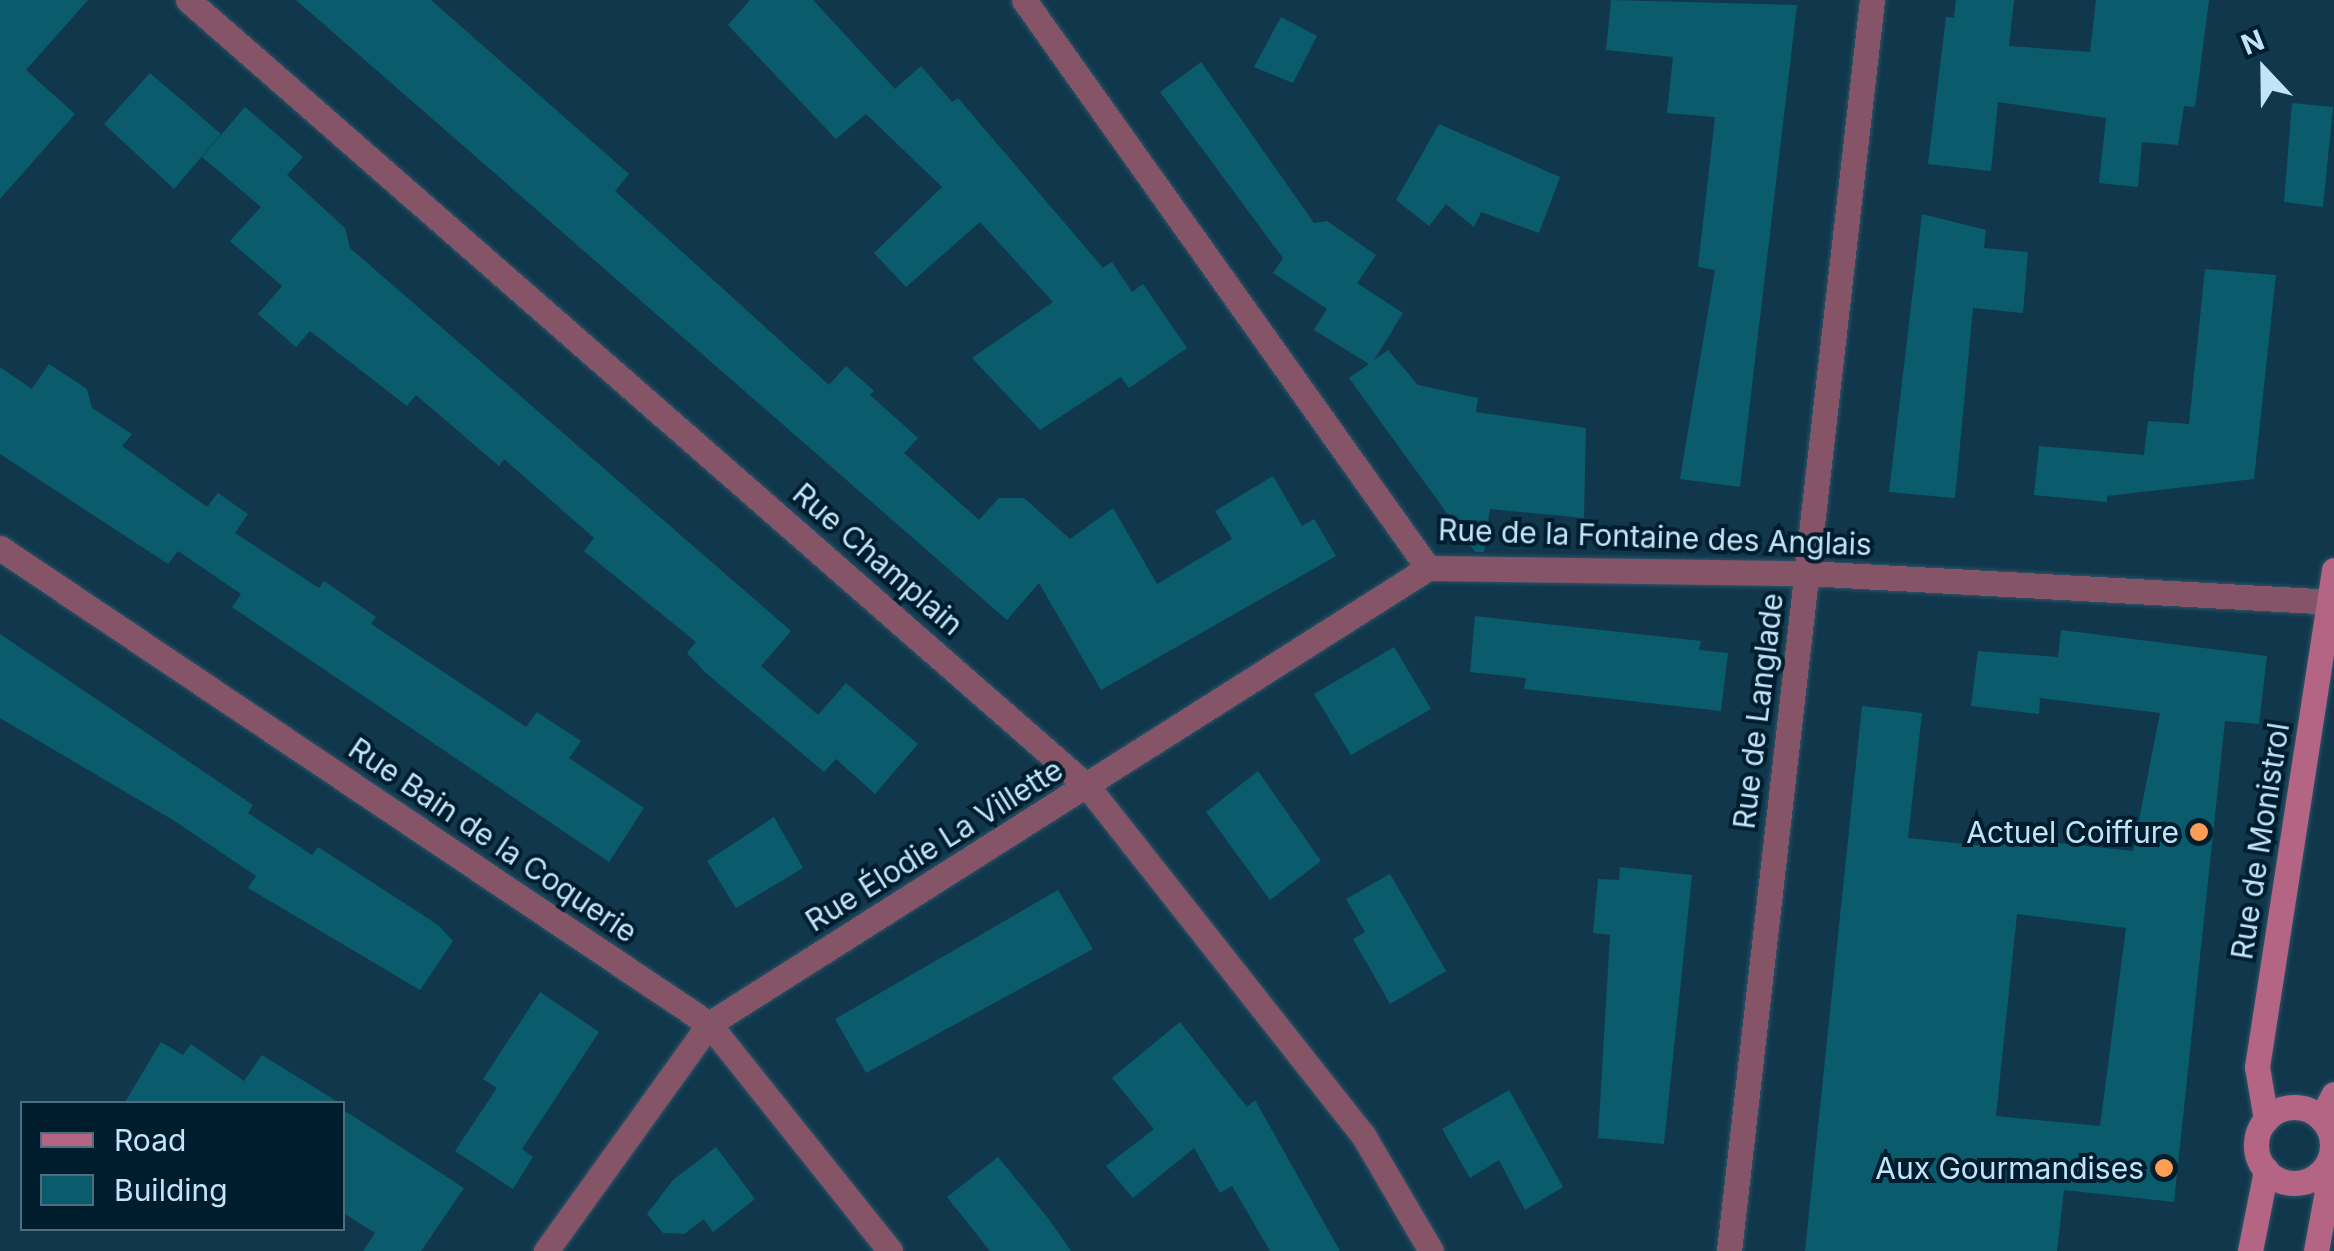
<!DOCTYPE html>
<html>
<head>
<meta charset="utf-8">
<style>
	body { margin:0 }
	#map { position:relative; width:2334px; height:1251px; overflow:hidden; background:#11374c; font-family:Inter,sans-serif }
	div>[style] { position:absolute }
	.building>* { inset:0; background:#0a5c6d }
	.roads { filter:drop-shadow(0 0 2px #2d5368) drop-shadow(0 0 2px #2d5368) }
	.street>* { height:25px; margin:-12.5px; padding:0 12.5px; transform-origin:12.5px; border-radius:12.5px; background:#865467 }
	.secondary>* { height:25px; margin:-12.5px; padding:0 12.5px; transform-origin:12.5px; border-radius:12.5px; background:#b36583 }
	.secondary>.ring { margin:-12.5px; padding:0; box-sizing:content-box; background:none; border:25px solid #b36583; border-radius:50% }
	.dots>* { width:28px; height:28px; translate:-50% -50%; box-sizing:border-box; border:5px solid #001d2d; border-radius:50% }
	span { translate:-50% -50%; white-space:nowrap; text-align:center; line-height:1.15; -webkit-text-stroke:8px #001d2d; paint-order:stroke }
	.street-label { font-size:30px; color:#c2e4fa }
	.poi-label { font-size:30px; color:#c2e4fa }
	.right { translate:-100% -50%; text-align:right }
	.legend { position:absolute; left:20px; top:1101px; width:325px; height:130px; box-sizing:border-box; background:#001d2d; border:2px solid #4e6d7f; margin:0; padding:12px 18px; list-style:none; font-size:30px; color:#c2e4fa }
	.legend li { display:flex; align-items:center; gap:20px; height:50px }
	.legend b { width:50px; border:2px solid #4e6d7f }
	.north { position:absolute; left:2214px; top:20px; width:100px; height:100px; -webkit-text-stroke:8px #001d2d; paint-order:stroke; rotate:338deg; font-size:28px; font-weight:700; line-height:40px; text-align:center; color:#c2e4fa }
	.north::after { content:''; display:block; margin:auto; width:35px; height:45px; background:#c2e4fa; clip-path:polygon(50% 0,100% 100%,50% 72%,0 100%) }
</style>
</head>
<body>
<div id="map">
	<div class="building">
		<i style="clip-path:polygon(0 0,88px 0,26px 70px,75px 114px,0 199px)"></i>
		<i style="clip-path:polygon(296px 0,431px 0,629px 174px,615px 191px,829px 385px,846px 366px,874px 391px,870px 395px,918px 438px,904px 453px,979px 520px,999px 498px,1024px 498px,1070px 539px,1113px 508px,1157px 584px,1232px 539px,1215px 511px,1273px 476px,1302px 526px,1314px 519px,1336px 556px,1101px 690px,1039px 583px,1007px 620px)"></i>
		<i style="clip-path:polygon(750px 0,813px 0,895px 89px,921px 66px,952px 102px,958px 98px,1103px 268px,1112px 262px,1132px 292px,1143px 284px,1187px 348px,1129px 388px,1121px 377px,1040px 430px,972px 358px,1053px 302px,980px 222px,906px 287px,874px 253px,942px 187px,866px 114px,836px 139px,728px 25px)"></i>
		<i style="clip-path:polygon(1611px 0,1797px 5px,1740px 487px,1680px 479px,1715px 270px,1698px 267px,1715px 117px,1667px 113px,1673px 57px,1606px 50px)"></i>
		<i style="clip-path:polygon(1956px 0,2014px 0,2009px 46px,2090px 52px,2096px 0,2209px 0,2195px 107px,2184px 106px,2178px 145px,2142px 142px,2138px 187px,2099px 183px,2106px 118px,1998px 102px,1991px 171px,1928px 164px,1946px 17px,1954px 18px)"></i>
		<i style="clip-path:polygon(1281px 17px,1317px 36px,1293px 83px,1254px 67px)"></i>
		<i style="clip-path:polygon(1201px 62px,1314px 223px,1327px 221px,1376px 255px,1357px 283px,1403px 313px,1374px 360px,1388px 350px,1418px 385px,1478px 398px,1476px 412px,1586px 428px,1584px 518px,1490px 509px,1484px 552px,1475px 552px,1349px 378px,1369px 364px,1314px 330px,1327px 309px,1273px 273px,1283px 258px,1160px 92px)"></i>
		<i style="clip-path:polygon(150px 73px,221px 134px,174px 189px,104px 124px)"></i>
		<i style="clip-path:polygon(2292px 103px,2333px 107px,2323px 207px,2284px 202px)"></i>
		<i style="clip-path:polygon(245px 107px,303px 157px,287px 175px,345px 228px,350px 248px,791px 631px,761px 666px,818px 715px,846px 683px,918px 744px,875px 794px,836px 759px,824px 772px,706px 673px,687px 653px,696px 642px,584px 551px,594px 538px,504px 459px,499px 466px,416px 395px,407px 406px,310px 331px,296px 347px,258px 314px,282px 286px,230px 241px,261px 207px,202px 157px)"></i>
		<i style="clip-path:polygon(1439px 124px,1560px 177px,1539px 233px,1481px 212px,1474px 227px,1446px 204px,1429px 226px,1396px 200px)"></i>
		<i style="clip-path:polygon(1922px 214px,1986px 230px,1984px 248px,2028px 252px,2023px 313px,1973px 308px,1955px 498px,1889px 492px)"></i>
		<i style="clip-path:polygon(2205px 269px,2276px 275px,2254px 479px,2107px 496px,2107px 502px,2034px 495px,2039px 446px,2144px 455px,2148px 421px,2189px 424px)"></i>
		<i style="clip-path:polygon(49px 364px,87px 389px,92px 408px,132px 434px,122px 446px,207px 507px,218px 493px,248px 514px,235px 533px,319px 588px,324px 581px,376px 617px,371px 624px,526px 727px,537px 712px,581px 741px,569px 758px,644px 808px,609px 862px,232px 607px,241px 594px,178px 551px,168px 564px,0 454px,0 367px,32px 389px)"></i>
		<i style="clip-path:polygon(1475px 616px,1701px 641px,1699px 650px,1728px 653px,1721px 711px,1524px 689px,1526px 678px,1470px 672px)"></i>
		<i style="clip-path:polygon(evenodd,2061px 630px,2267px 656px,2259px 724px,2225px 721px,2174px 1202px,2064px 1190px,2057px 1251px,1805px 1251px,1862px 706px,1922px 713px,1908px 838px,1994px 847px,1996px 836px,2133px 851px,2160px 713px,2040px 698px,2039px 714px,1971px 706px,1978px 651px,2058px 657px,2061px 630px,2017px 914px,2126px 928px,2100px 1126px,1996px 1116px,2017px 914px)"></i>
		<i style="clip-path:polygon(0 634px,253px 805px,248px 813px,312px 855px,318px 847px,438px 925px,453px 941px,420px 990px,248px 888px,256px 876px,173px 820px,0 718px)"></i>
		<i style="clip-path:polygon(1394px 647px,1431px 709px,1351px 755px,1314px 694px)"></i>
		<i style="clip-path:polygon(1258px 771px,1321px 861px,1270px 900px,1206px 812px)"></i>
		<i style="clip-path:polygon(774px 817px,803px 868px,736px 908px,707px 861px)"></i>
		<i style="clip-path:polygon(1620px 867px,1692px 875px,1664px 1144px,1598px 1138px,1610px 935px,1593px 933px,1598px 879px,1619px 880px)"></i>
		<i style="clip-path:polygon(1390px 874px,1446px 971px,1390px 1004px,1353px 939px,1365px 932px,1346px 899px)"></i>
		<i style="clip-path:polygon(1058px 890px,1093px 949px,866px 1073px,835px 1019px)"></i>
		<i style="clip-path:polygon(540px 992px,599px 1032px,522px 1149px,533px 1157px,513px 1189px,455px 1151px,497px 1088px,483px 1079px)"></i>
		<i style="clip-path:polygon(1180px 1022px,1247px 1107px,1255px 1100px,1340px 1251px,1270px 1251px,1232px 1186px,1220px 1193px,1194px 1148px,1133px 1198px,1106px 1166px,1154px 1129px,1112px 1078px)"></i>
		<i style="clip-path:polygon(161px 1042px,183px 1055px,191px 1044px,244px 1081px,262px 1055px,341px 1104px,124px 1104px)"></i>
		<i style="clip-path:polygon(1509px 1090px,1563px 1187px,1525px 1210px,1499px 1160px,1470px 1178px,1442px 1129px)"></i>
		<i style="clip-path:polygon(342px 1109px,464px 1188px,421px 1251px,363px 1251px,375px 1233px,342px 1212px)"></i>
		<i style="clip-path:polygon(716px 1147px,755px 1199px,713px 1232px,704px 1219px,684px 1234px,663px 1233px,647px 1214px,673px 1180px)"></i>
		<i style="clip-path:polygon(998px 1157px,1048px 1218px,1071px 1251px,990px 1251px,947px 1197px)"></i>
	</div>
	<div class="roads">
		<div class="street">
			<i style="left:188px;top:0;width:1196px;rotate:41.17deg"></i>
			<i style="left:1088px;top:787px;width:444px;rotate:51.7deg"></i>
			<i style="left:1363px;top:1135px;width:134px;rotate:59.6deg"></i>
			<i style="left:1024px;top:0;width:697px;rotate:54.58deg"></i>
			<i style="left:1428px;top:568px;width:378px;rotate:0.8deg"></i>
			<i style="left:1806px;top:573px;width:529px;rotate:3.14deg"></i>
			<i style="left:0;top:548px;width:854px;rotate:33.88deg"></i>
			<i style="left:709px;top:1024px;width:290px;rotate:51.4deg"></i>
			<i style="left:2332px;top:1149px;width:2px"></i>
			<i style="left:546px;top:1251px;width:279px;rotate:-54.3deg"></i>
			<i style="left:709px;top:1024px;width:851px;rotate:-32.38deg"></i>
			<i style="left:1729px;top:1251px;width:1259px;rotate:-83.48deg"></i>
		</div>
		<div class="secondary">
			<i class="ring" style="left:2256px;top:1107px;width:51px;height:51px"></i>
			<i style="left:2321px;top:1118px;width:27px;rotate:-62deg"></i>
			<i style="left:2266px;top:1120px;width:54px;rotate:-99.6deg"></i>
			<i style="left:2257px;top:1067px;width:503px;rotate:-81.19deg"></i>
			<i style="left:2250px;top:1251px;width:83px;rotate:-78.8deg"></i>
			<i style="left:2316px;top:1251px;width:61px;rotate:-79.6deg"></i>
			<i style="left:2327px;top:1191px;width:18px;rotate:-112deg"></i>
		</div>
	</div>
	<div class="dots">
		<i style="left:2199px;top:832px;background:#fc9d53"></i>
		<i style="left:2164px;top:1168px;background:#fc9d53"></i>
	</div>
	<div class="street-label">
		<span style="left:1655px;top:537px;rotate:2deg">Rue de la Fontaine des Anglais</span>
		<span style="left:878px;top:559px;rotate:41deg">Rue Champlain</span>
		<span style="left:1758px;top:711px;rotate:-83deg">Rue de Langlade</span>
		<span style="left:493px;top:840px;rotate:34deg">Rue Bain de la Coquerie</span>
		<span style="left:2260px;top:841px;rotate:-81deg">Rue de Monistrol</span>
		<span style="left:934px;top:845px;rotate:-32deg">Rue Élodie La Villette</span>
	</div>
	<div class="poi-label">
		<span class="right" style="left:2179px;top:832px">Actuel Coiffure</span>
		<span class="right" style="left:2144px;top:1168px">Aux Gourmandises</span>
	</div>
	<ul class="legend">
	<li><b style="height:12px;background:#b36583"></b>Road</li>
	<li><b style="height:28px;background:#0a5c6d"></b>Building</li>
	</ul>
	<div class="north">N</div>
</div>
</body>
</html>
